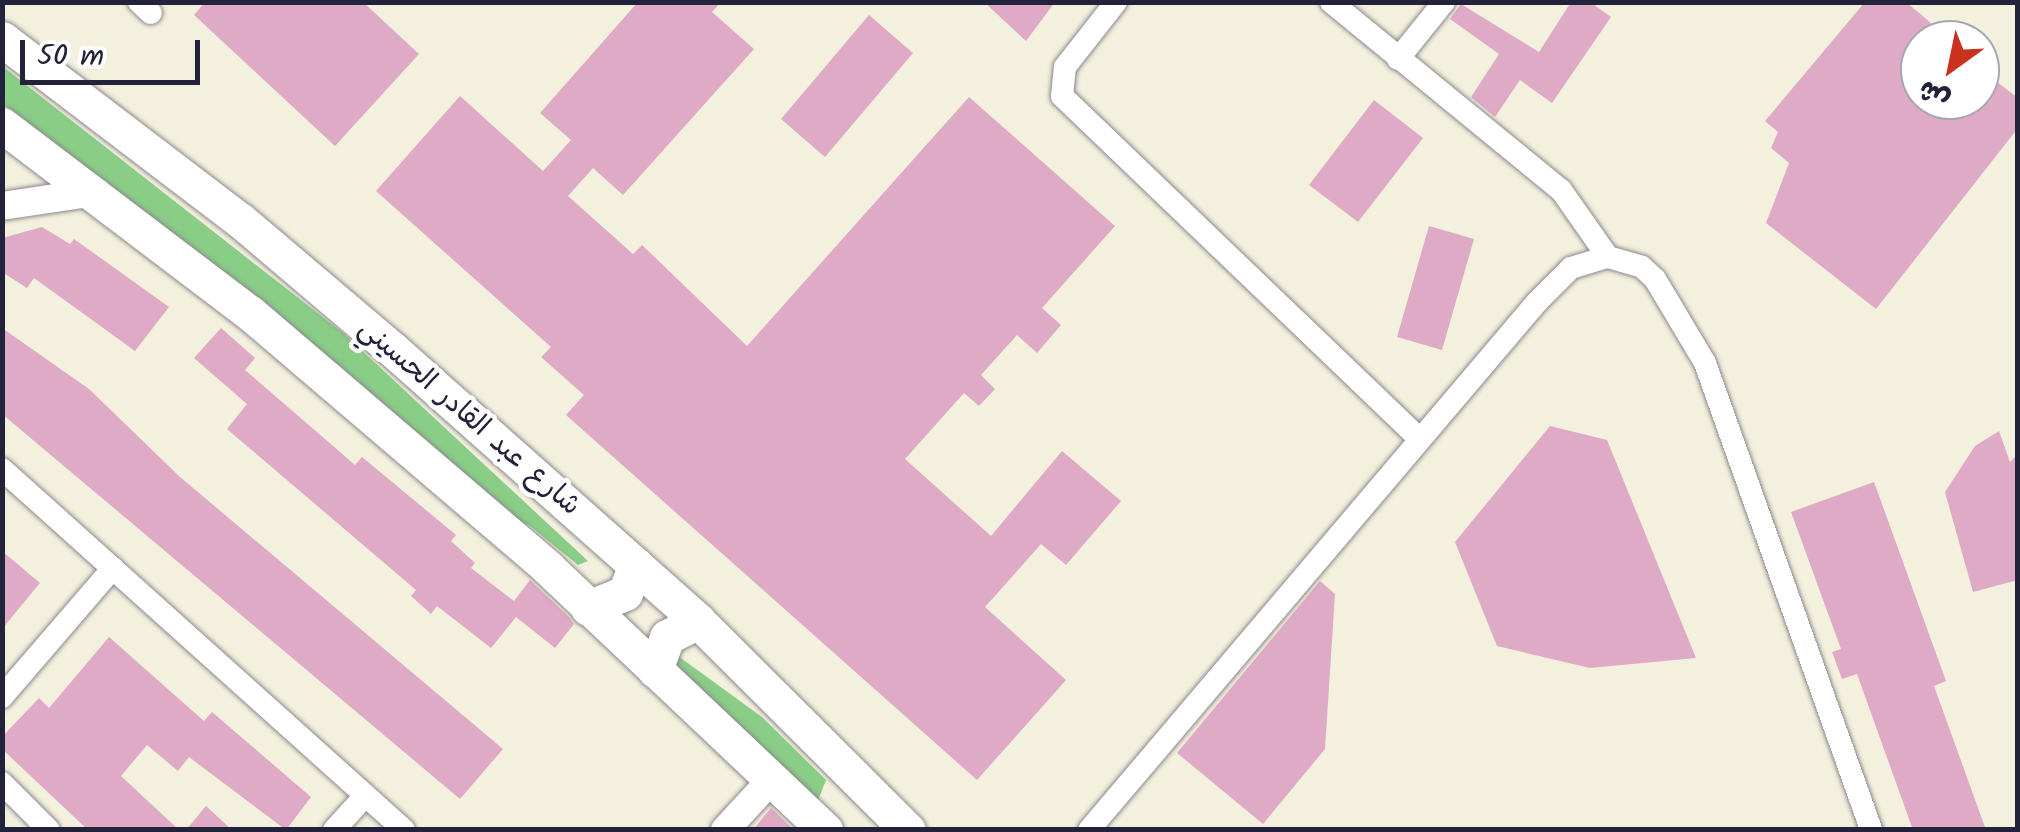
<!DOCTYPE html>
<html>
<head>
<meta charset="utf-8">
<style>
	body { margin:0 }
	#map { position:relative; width:2020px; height:832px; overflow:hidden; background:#f4f0de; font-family:Kalam,"Playpen Sans Arabic",sans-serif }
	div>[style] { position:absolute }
	.green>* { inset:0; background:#89cd87 }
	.building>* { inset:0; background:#deaac6 }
	.roads { filter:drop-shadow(0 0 2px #8b898c) drop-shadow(0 0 2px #8b898c) }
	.minor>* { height:22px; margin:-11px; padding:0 11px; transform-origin:11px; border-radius:11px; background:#fff }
	.tertiary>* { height:28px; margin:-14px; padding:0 14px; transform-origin:14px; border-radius:14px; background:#fff }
	.primary>* { height:35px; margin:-17.5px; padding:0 17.5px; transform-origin:17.5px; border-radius:17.5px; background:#fff }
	span { translate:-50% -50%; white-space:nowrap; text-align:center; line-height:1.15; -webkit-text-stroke:9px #fff; paint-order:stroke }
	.street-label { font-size:28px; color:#22223b }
	.frame { position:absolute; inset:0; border:5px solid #22223b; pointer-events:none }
	.north { position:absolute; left:1900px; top:20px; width:100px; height:100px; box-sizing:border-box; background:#fff; border:2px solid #a7a7b1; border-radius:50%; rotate:213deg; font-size:28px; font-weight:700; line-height:40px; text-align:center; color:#22223b }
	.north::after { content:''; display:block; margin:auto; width:35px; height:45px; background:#c8321e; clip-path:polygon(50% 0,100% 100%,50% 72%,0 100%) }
	.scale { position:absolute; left:20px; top:40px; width:180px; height:45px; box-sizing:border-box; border:5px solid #22223b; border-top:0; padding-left:12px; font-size:30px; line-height:35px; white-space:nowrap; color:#22223b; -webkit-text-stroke:8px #fff; paint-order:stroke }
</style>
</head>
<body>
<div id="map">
	<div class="green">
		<i style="clip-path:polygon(2px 66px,343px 333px,588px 561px,578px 565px,530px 526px,504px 514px,341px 367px,3px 104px)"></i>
		<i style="clip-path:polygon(678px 656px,762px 717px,826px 780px,817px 803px,674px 666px)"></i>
	</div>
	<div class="building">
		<i style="clip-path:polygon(205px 2px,363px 2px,419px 54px,335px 146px,194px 15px)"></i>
		<i style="clip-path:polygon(638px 2px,721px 2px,712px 12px,754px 49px,623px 195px,593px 168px,568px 196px,633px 254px,642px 245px,747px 346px,969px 97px,1115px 226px,1042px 308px,1061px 325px,1037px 353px,1017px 335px,981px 375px,995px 389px,979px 406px,964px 393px,905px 459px,991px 536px,1062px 451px,1121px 501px,1066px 565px,1041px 544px,985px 607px,1066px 680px,977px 780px,566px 415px,584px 395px,541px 357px,551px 347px,376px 191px,460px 96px,543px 171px,571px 140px,540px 113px)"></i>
		<i style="clip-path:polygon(984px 2px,1055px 2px,1026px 41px)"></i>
		<i style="clip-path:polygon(1571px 2px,1590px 2px,1611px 17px,1552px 103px,1520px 80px,1495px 117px,1471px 97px,1499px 54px,1450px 19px,1461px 4px,1539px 52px)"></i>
		<i style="clip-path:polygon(1865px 2px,1906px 2px,1951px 40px,1920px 40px,1920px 100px,1980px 100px,1980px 69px,2018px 98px,2018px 128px,1876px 309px,1766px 223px,1789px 163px,1771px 148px,1778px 132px,1765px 121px)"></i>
		<i style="clip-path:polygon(869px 15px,913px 53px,825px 157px,781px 119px)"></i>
		<i style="clip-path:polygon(1374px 100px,1423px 138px,1358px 222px,1309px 185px)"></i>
		<i style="clip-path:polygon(1429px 226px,1474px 239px,1442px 350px,1397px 337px)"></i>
		<i style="clip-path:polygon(42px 227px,70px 244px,74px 239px,169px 307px,135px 351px,34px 278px,27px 288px,2px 272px,2px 238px)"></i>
		<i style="clip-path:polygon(2px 328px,89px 389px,180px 477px,503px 749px,460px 799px,2px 414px)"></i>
		<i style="clip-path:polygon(221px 328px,255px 358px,245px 370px,355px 465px,362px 457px,456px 535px,451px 541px,475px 563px,471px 568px,514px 601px,530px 580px,569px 617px,574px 624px,555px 648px,516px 617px,491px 648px,437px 606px,431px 614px,411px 596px,416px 590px,227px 429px,247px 404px,194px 358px)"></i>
		<i style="clip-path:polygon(1550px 426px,1607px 440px,1696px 658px,1590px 668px,1497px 646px,1455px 542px)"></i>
		<i style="clip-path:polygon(1999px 431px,2010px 462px,2018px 454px,2018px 580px,1973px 592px,1945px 492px,1975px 446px)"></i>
		<i style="clip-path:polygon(1874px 482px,1946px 681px,1934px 686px,1986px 830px,1913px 830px,1857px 674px,1842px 679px,1832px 652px,1841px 649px,1791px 512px)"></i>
		<i style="clip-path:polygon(2px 551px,40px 583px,2px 629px)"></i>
		<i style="clip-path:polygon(1320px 581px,1335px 594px,1325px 749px,1263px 824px,1177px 753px)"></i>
		<i style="clip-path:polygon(109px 637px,204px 721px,212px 712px,311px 797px,286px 830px,189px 757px,178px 771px,147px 745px,121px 776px,179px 830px,88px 830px,2px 749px,2px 737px,39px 698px,49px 708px)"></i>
		<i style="clip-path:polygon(206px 806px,232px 830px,186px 830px)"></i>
		<i style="clip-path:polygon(771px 808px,794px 830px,753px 830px)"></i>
	</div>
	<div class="roads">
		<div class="minor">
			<i style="left:139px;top:2px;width:16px;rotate:43deg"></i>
			<i style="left:1116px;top:2px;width:83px;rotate:128.1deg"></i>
			<i style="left:1065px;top:67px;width:29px;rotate:96deg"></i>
			<i style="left:1062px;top:96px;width:493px;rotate:43.8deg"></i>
			<i style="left:1331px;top:2px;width:297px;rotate:39.3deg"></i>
			<i style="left:1561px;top:190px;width:82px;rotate:55deg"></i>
			<i style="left:1398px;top:59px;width:73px;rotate:-51.1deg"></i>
			<i style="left:2px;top:469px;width:540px;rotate:41.92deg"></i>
			<i style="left:2px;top:697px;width:170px;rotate:-49.3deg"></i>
			<i style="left:2px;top:783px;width:66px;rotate:45deg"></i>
			<i style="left:334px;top:830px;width:46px;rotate:-47.6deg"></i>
			<i style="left:1089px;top:830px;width:692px;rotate:-49.69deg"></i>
			<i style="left:1537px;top:302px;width:48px;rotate:-45deg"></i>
			<i style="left:1571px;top:268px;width:39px;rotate:-17deg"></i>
			<i style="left:1608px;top:257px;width:35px;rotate:16deg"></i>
			<i style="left:1642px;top:267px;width:18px;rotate:43deg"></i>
			<i style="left:1655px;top:279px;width:98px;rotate:59.2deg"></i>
			<i style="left:1705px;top:363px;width:496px;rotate:70.4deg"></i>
		</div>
		<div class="tertiary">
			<i style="left:2px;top:206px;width:95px;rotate:-8.5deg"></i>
			<i style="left:725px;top:830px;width:68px;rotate:-47.4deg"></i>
		</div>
		<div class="primary">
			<i style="left:2px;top:39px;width:300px;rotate:37.3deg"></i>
			<i style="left:241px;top:221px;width:198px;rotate:40.3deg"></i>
			<i style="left:392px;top:349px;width:409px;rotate:41.6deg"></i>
			<i style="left:698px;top:621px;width:296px;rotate:44.9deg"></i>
			<i style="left:2px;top:125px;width:311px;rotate:37.2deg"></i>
			<i style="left:250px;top:313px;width:391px;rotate:40.5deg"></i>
			<i style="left:547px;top:567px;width:383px;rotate:43.4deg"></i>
			<i style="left:588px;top:608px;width:40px;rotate:-22deg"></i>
			<i style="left:625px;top:593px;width:30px;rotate:-69deg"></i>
			<i style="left:655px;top:670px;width:35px;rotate:-70deg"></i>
			<i style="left:667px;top:637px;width:35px;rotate:-27deg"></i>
		</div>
	</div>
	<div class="street-label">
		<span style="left:469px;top:418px;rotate:41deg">شارع عبد القادر الحسيني</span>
	</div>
	<div class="frame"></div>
	<div class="north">ش</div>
	<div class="scale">50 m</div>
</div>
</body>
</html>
